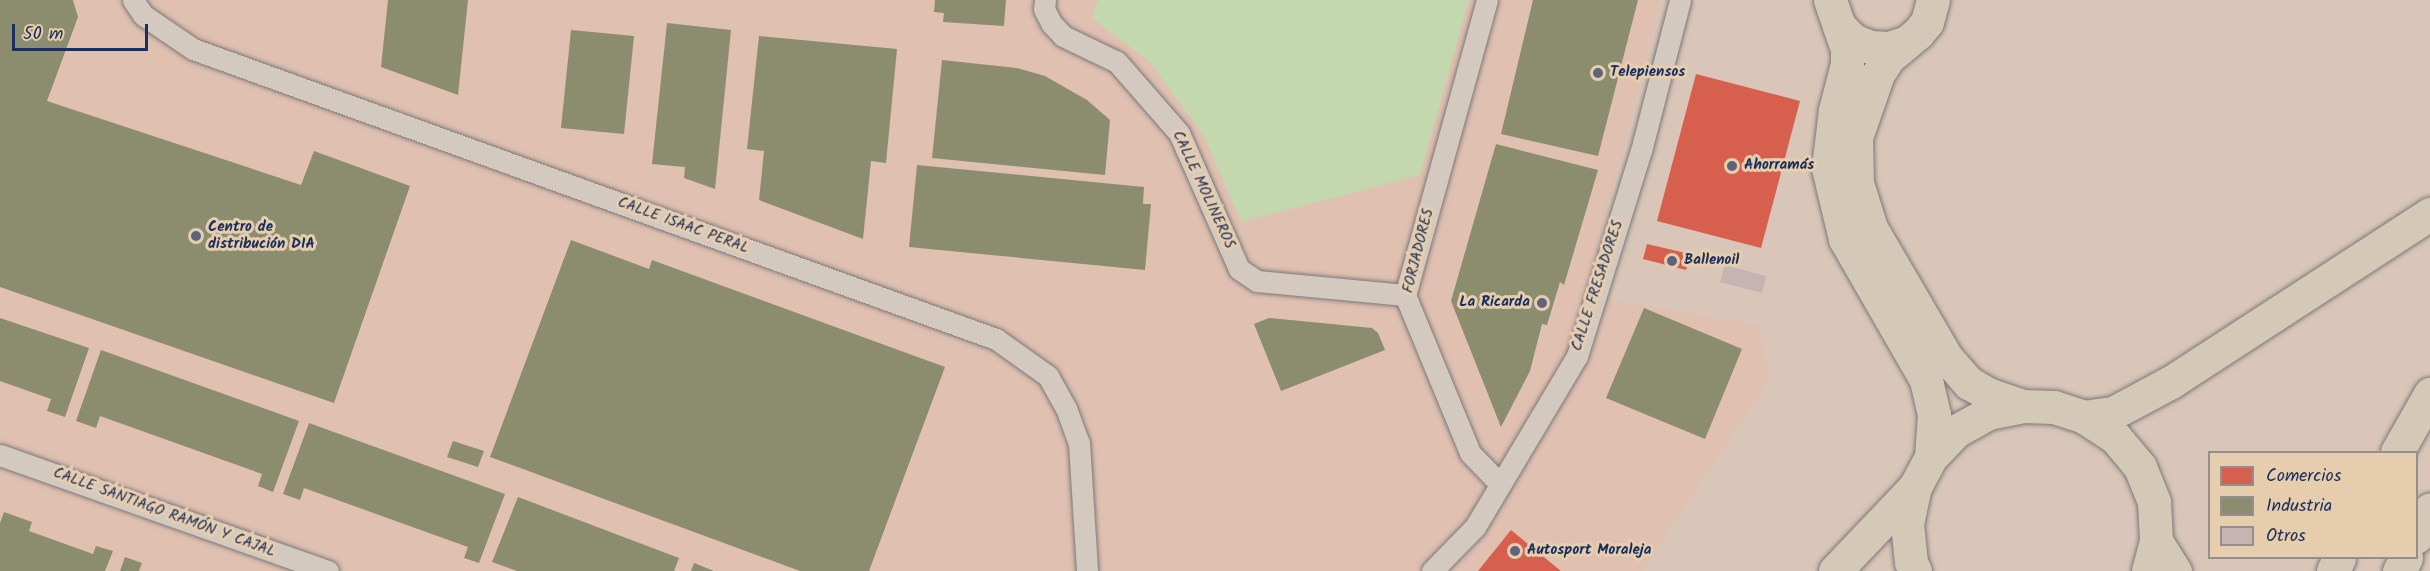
<!DOCTYPE html>
<html>
<head>
<meta charset="utf-8">
<style>
	body { margin:0 }
	#map { position:relative; width:2430px; height:571px; overflow:hidden; background:#d9c6b8; font-family:Kalam,sans-serif }
	div>[style] { position:absolute }
	.built>* { inset:0; background:#e0c0b0 }
	.green>* { inset:0; background:#c3d8af }
	.shops>* { inset:0; background:#d6604d }
	.industry>* { inset:0; background:#8c8c6e }
	.building>* { inset:0; background:#c5b4b1 }
	.roads { filter:drop-shadow(0 0 2px #7d787a) drop-shadow(0 0 2px #7d787a) }
	.street>* { height:21px; margin:-10.5px; padding:0 10.5px; transform-origin:10.5px; border-radius:10.5px; background:#d4c9be }
	.primary>* { height:33px; margin:-16.5px; padding:0 16.5px; transform-origin:16.5px; border-radius:16.5px; background:#d4c9b6 }
	.highway>* { height:33px; margin:-16.5px; padding:0 16.5px; transform-origin:16.5px; border-radius:16.5px; background:#d4c9b6 }
	.dots>* { width:16px; height:16px; translate:-50% -50%; box-sizing:border-box; border:3px solid #e5cdad; border-radius:50% }
	span { translate:-50% -50%; white-space:nowrap; text-align:center; line-height:1.15; -webkit-text-stroke:6px #e5cdad; paint-order:stroke }
	.poi-label { font-size:15px; color:#1b2f5e; font-weight:700 }
	.left { translate:0 -50%; text-align:left }
	.right { translate:-100% -50%; text-align:right }
	.street-label { font-size:15px; color:#1b2f5e }
	.legend { position:absolute; left:2208px; top:451px; width:210px; height:108px; box-sizing:border-box; background:#e5cdad; border:2px solid #948e8d; margin:0; padding:8px 10px; list-style:none; font-size:18px; color:#1b2f5e }
	.legend li { display:flex; align-items:center; gap:12px; height:30px }
	.legend b { width:30px; border:2px solid #948e8d }
	.scale { position:absolute; left:12px; top:24px; width:136px; height:27px; box-sizing:border-box; border:3px solid #1b2f5e; border-top:0; padding-left:8px; font-size:18px; line-height:21px; white-space:nowrap; color:#1b2f5e; -webkit-text-stroke:4px #e5cdad; paint-order:stroke }
</style>
</head>
<body>
<div id="map">
	<div class="built">
		<i style="clip-path:polygon(0 0,1661px 0,1585px 296px,1757px 325px,1771px 377px,1642px 571px,0 571px)"></i>
	</div>
	<div class="green">
		<i style="clip-path:polygon(1098px 0,1469px 0,1420px 175px,1241px 222px,1204px 136px,1150px 62px,1092px 18px)"></i>
	</div>
	<div class="shops">
		<i style="clip-path:polygon(1696px 74px,1800px 101px,1761px 248px,1657px 221px)"></i>
		<i style="clip-path:polygon(1647px 244px,1690px 254px,1686px 270px,1643px 259px)"></i>
		<i style="clip-path:polygon(1511px 530px,1561px 571px,1478px 571px)"></i>
	</div>
	<div class="industry">
		<i style="clip-path:polygon(0 0,73px 0,78px 17px,47px 101px,301px 185px,314px 151px,410px 186px,334px 403px,0 287px)"></i>
		<i style="clip-path:polygon(388px 0,468px 0,458px 95px,381px 67px)"></i>
		<i style="clip-path:polygon(935px 0,1006px 0,1004px 26px,943px 22px,944px 13px,934px 12px)"></i>
		<i style="clip-path:polygon(1533px 0,1638px 0,1598px 156px,1501px 134px)"></i>
		<i style="clip-path:polygon(667px 23px,731px 30px,715px 189px,684px 178px,685px 167px,652px 164px)"></i>
		<i style="clip-path:polygon(571px 30px,634px 36px,624px 134px,561px 128px)"></i>
		<i style="clip-path:polygon(759px 36px,897px 49px,886px 163px,871px 161px,863px 239px,759px 200px,764px 151px,747px 149px)"></i>
		<i style="clip-path:polygon(942px 60px,1017px 68px,1045px 76px,1087px 100px,1110px 120px,1105px 175px,932px 158px)"></i>
		<i style="clip-path:polygon(1496px 144px,1598px 170px,1564px 285px,1560px 282px,1547px 325px,1542px 324px,1530px 371px,1501px 427px,1451px 301px)"></i>
		<i style="clip-path:polygon(917px 165px,1144px 187px,1143px 204px,1151px 204px,1145px 270px,909px 247px)"></i>
		<i style="clip-path:polygon(571px 240px,649px 269px,652px 260px,945px 367px,869px 571px,800px 571px,490px 457px)"></i>
		<i style="clip-path:polygon(1644px 308px,1742px 349px,1705px 439px,1606px 398px)"></i>
		<i style="clip-path:polygon(0 318px,89px 348px,65px 417px,47px 411px,51px 399px,0 381px)"></i>
		<i style="clip-path:polygon(1269px 318px,1372px 328px,1378px 333px,1385px 350px,1281px 391px,1254px 324px)"></i>
		<i style="clip-path:polygon(101px 350px,299px 421px,273px 492px,258px 486px,262px 474px,100px 416px,96px 428px,76px 421px)"></i>
		<i style="clip-path:polygon(309px 423px,505px 494px,479px 563px,464px 558px,468px 547px,304px 488px,300px 500px,283px 494px)"></i>
		<i style="clip-path:polygon(453px 441px,484px 451px,478px 467px,447px 457px)"></i>
		<i style="clip-path:polygon(518px 497px,679px 558px,674px 571px,517px 571px,492px 562px)"></i>
		<i style="clip-path:polygon(4px 512px,32px 522px,29px 531px,93px 554px,96px 546px,113px 551px,105px 571px,0 571px,0 523px)"></i>
		<i style="clip-path:polygon(125px 557px,142px 563px,139px 571px,120px 571px)"></i>
		<i style="clip-path:polygon(694px 563px,714px 571px,691px 571px)"></i>
	</div>
	<div class="building">
		<i style="clip-path:polygon(1725px 265px,1766px 276px,1762px 293px,1720px 282px)"></i>
	</div>
	<div class="roads">
		<div class="street">
			<i style="left:133px;top:0;width:18px;rotate:56deg"></i>
			<i style="left:143px;top:15px;width:60px;rotate:34.2deg"></i>
			<i style="left:193px;top:49px;width:854px;rotate:19.86deg"></i>
			<i style="left:996px;top:339px;width:64px;rotate:35.4deg"></i>
			<i style="left:1048px;top:376px;width:37px;rotate:61deg"></i>
			<i style="left:1066px;top:408px;width:37px;rotate:70deg"></i>
			<i style="left:1079px;top:443px;width:128px;rotate:86.4deg"></i>
			<i style="left:1045px;top:0;width:9px;rotate:96deg"></i>
			<i style="left:1044px;top:9px;width:16px;rotate:63deg"></i>
			<i style="left:1051px;top:23px;width:18px;rotate:47deg"></i>
			<i style="left:1063px;top:36px;width:60px;rotate:25.7deg"></i>
			<i style="left:1117px;top:62px;width:94px;rotate:48.9deg"></i>
			<i style="left:1179px;top:133px;width:149px;rotate:66.2deg"></i>
			<i style="left:1239px;top:269px;width:22px;rotate:34deg"></i>
			<i style="left:1257px;top:281px;width:149px;rotate:5.4deg"></i>
			<i style="left:1487px;top:0;width:306px;rotate:105.5deg"></i>
			<i style="left:1405px;top:295px;width:171px;rotate:67.6deg"></i>
			<i style="left:1470px;top:453px;width:43px;rotate:45.9deg"></i>
			<i style="left:0;top:455px;width:348px;rotate:19.5deg"></i>
			<i style="left:1432px;top:571px;width:62px;rotate:-45.7deg"></i>
			<i style="left:1475px;top:527px;width:199px;rotate:-59.2deg"></i>
			<i style="left:1577px;top:356px;width:215px;rotate:-72.7deg"></i>
			<i style="left:1641px;top:151px;width:156px;rotate:-75.5deg"></i>
		</div>
		<div class="primary">
			<i style="left:1830px;top:0;width:28px;rotate:71deg"></i>
			<i style="left:1839px;top:26px;width:20px;rotate:45deg"></i>
			<i style="left:1853px;top:40px;width:18px;rotate:22deg"></i>
			<i style="left:1870px;top:47px;width:19px;rotate:3deg"></i>
			<i style="left:1889px;top:48px;width:19px;rotate:-18deg"></i>
			<i style="left:1907px;top:42px;width:14px;rotate:-39deg"></i>
			<i style="left:1918px;top:33px;width:14px;rotate:-51deg"></i>
			<i style="left:1927px;top:22px;width:23px;rotate:-75deg"></i>
			<i style="left:1839px;top:26px;width:24px;rotate:71deg"></i>
			<i style="left:1847px;top:49px;width:15px;rotate:90deg"></i>
			<i style="left:1847px;top:64px;width:48px;rotate:104.6deg"></i>
			<i style="left:1835px;top:110px;width:58px;rotate:96.9deg"></i>
			<i style="left:1828px;top:168px;width:73px;rotate:76.5deg"></i>
			<i style="left:1845px;top:239px;width:163px;rotate:60.1deg"></i>
			<i style="left:1926px;top:380px;width:35px;rotate:77deg"></i>
			<i style="left:1934px;top:414px;width:43px;rotate:94deg"></i>
			<i style="left:1907px;top:42px;width:23px;rotate:140deg"></i>
			<i style="left:1889px;top:57px;width:20px;rotate:123deg"></i>
			<i style="left:1878px;top:74px;width:67px;rotate:109.2deg"></i>
			<i style="left:1856px;top:137px;width:46px;rotate:88.8deg"></i>
			<i style="left:1857px;top:183px;width:47px;rotate:72.7deg"></i>
			<i style="left:1871px;top:228px;width:149px;rotate:59.8deg"></i>
			<i style="left:1946px;top:357px;width:35px;rotate:49deg"></i>
			<i style="left:1969px;top:383px;width:22px;rotate:30deg"></i>
			<i style="left:1988px;top:394px;width:37px;rotate:19deg"></i>
			<i style="left:1835px;top:571px;width:116px;rotate:-46.4deg"></i>
			<i style="left:1915px;top:571px;width:10px;rotate:-114deg"></i>
			<i style="left:1911px;top:562px;width:38px;rotate:-96deg"></i>
			<i style="left:1907px;top:524px;width:38px;rotate:-78deg"></i>
			<i style="left:1915px;top:487px;width:34px;rotate:-62deg"></i>
			<i style="left:1931px;top:457px;width:36px;rotate:-46deg"></i>
			<i style="left:1956px;top:431px;width:37px;rotate:-29deg"></i>
			<i style="left:1988px;top:413px;width:36px;rotate:-11deg"></i>
			<i style="left:2023px;top:406px;width:31px;rotate:2deg"></i>
			<i style="left:2054px;top:407px;width:32px;rotate:18deg"></i>
			<i style="left:2084px;top:417px;width:37px;rotate:33deg"></i>
			<i style="left:2115px;top:437px;width:39px;rotate:50deg"></i>
			<i style="left:2140px;top:467px;width:38px;rotate:68deg"></i>
			<i style="left:2154px;top:502px;width:39px;rotate:87deg"></i>
			<i style="left:2156px;top:541px;width:31px;rotate:105deg"></i>
		</div>
		<div class="highway">
			<i style="left:2084px;top:417px;width:29px;rotate:-8deg"></i>
			<i style="left:2113px;top:413px;width:66px;rotate:-28.1deg"></i>
			<i style="left:2171px;top:382px;width:309px;rotate:-33deg"></i>
			<i style="left:2397px;top:452px;width:67px;rotate:-60.4deg"></i>
			<i style="left:2416px;top:537px;width:31px;rotate:-63deg"></i>
			<i style="left:2156px;top:541px;width:36px;rotate:58deg"></i>
			<i style="left:2333px;top:571px;width:14px;rotate:-65deg"></i>
			<i style="left:2399px;top:571px;width:15px;rotate:-62deg"></i>
		</div>
	</div>
	<div class="dots">
		<i style="left:1598px;top:73px;background:#5e647e"></i>
		<i style="left:1732px;top:166px;background:#5e647e"></i>
		<i style="left:196px;top:236px;background:#5e647e"></i>
		<i style="left:1672px;top:261px;background:#5e647e"></i>
		<i style="left:1542px;top:303px;background:#5e647e"></i>
		<i style="left:1515px;top:551px;background:#5e647e"></i>
	</div>
	<div class="poi-label">
		<span class="left" style="left:1610px;top:73px">Telepiensos</span>
		<span class="left" style="left:1744px;top:166px">Ahorramás</span>
		<span class="left" style="left:208px;top:236px">Centro de<br>distribución DIA</span>
		<span class="left" style="left:1684px;top:261px">Ballenoil</span>
		<span class="right" style="left:1530px;top:303px">La Ricarda</span>
		<span class="left" style="left:1527px;top:551px">Autosport Moraleja</span>
	</div>
	<div class="street-label">
		<span style="left:1203px;top:190px;rotate:65deg">CALLE MOLINEROS</span>
		<span style="left:683px;top:226px;rotate:20deg">CALLE ISAAC PERAL</span>
		<span style="left:1419px;top:251px;rotate:-76deg">FORJADORES</span>
		<span style="left:1598px;top:286px;rotate:-72deg">CALLE FRESADORES</span>
		<span style="left:164px;top:513px;rotate:20deg">CALLE SANTIAGO RAMÓN Y CAJAL</span>
	</div>
	<ul class="legend">
	<li><b style="height:16px;background:#d6604d"></b>Comercios</li>
	<li><b style="height:16px;background:#8c8c6e"></b>Industria</li>
	<li><b style="height:16px;background:#c5b4b1"></b>Otros</li>
	</ul>
	<div class="scale">50 m</div>
</div>
</body>
</html>
